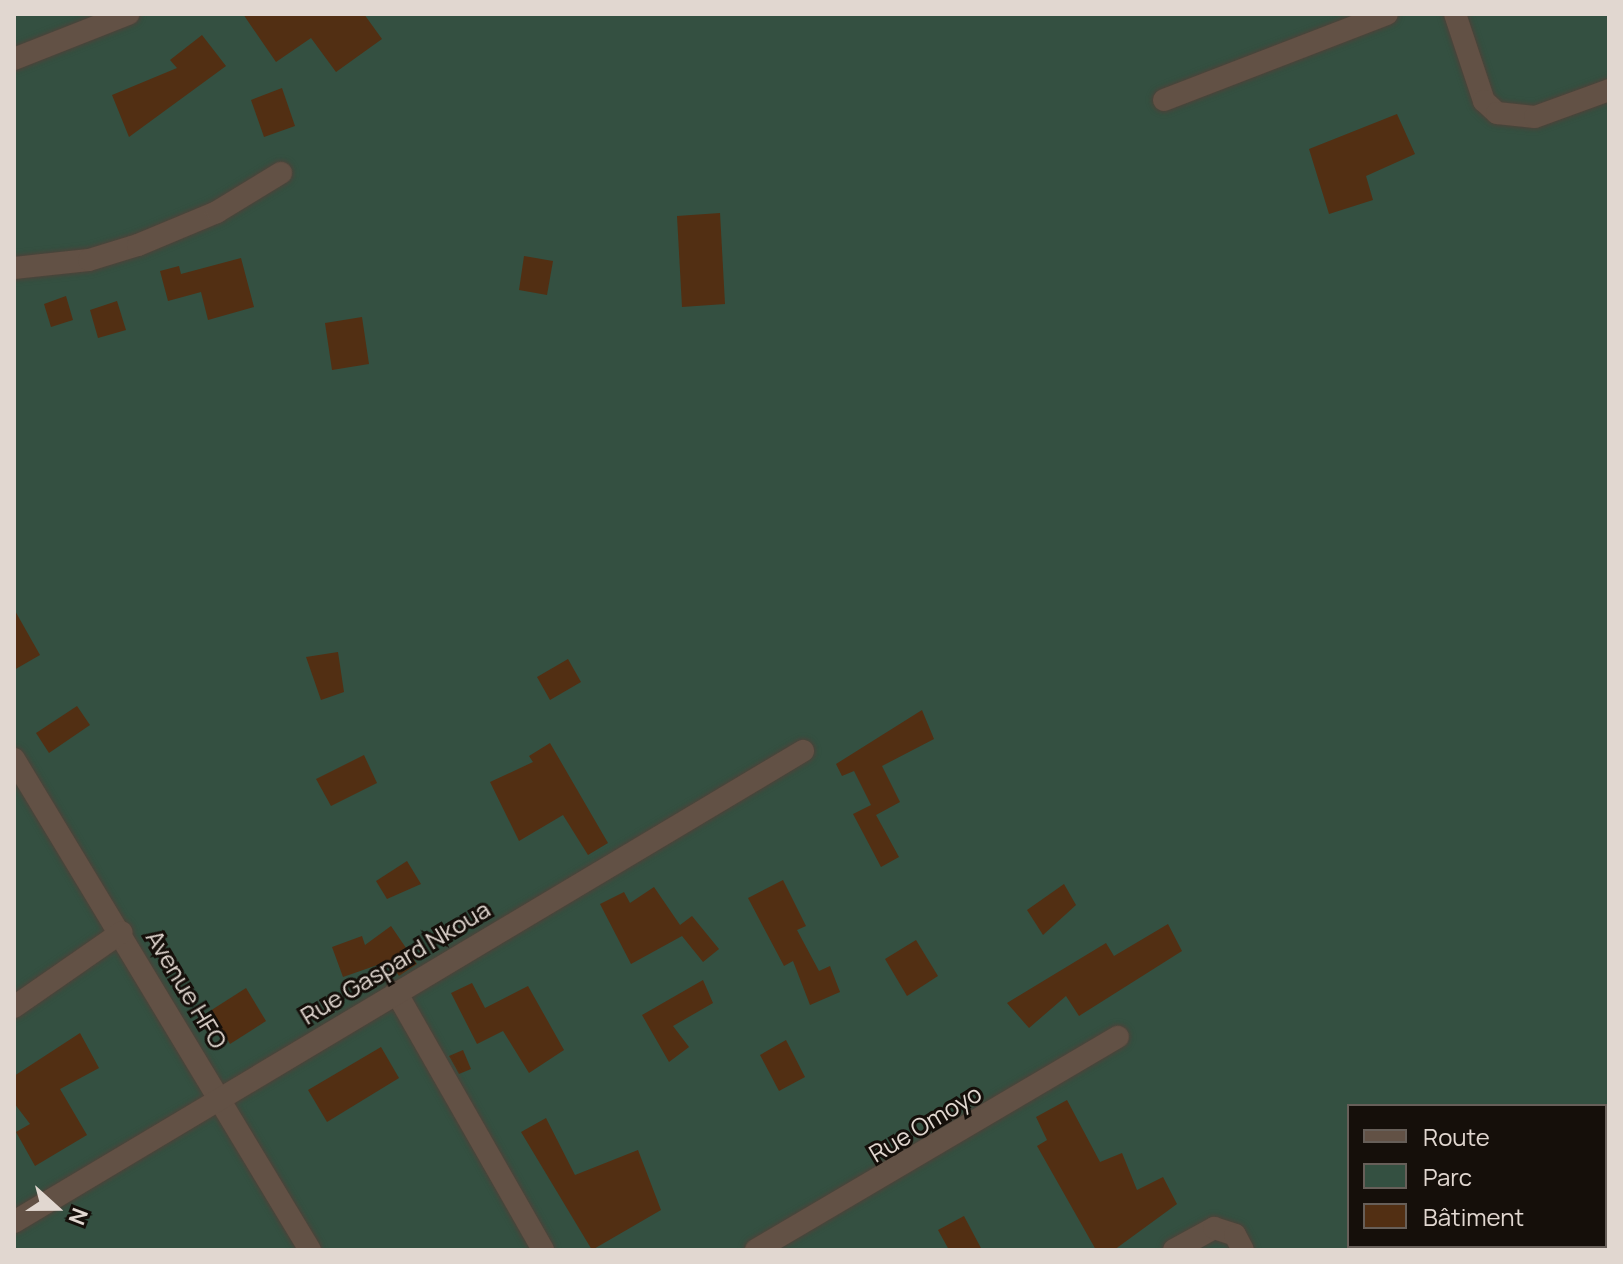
<!DOCTYPE html>
<html>
<head>
<meta charset="utf-8">
<style>
	body { margin:0 }
	#map { position:relative; width:1623px; height:1264px; overflow:hidden; background:#322419; font-family:Manrope,sans-serif }
	div>[style] { position:absolute }
	.green>* { inset:0; background:#345041 }
	.building>* { inset:0; background:#522f13 }
	.roads { filter:drop-shadow(0 0 2px #4e4239) drop-shadow(0 0 2px #4e4239) }
	.minor>* { height:22px; margin:-11px; padding:0 11px; transform-origin:11px; border-radius:11px; background:#625145 }
	span { translate:-50% -50%; white-space:nowrap; text-align:center; line-height:1.15; -webkit-text-stroke:6px #150f0a; paint-order:stroke }
	.street-label { font-size:24px; color:#e1d7d0 }
	.frame { position:absolute; inset:0; border:16px solid #e1d7d0; pointer-events:none }
	.legend { position:absolute; left:1347px; top:1104px; width:260px; height:144px; box-sizing:border-box; background:#150f0a; border:2px solid #675f59; margin:0; padding:10px 14px; list-style:none; font-size:24px; color:#e1d7d0 }
	.legend li { display:flex; align-items:center; gap:16px; height:40px }
	.legend b { width:40px; border:2px solid #675f59 }
	.north { position:absolute; left:16px; top:1168px; width:80px; height:80px; -webkit-text-stroke:6px #150f0a; paint-order:stroke; rotate:111deg; font-size:22px; font-weight:700; line-height:32px; text-align:center; color:#e1d7d0 }
	.north::after { content:''; display:block; margin:auto; width:28px; height:36px; background:#e1d7d0; clip-path:polygon(50% 0,100% 100%,50% 72%,0 100%) }
</style>
</head>
<body>
<div id="map">
	<div class="green">
		<i style="clip-path:polygon(evenodd,14px 14px,1609px 14px,1609px 1250px,14px 1250px,14px 14px,1349px 1106px,1605px 1106px,1605px 1246px,1349px 1246px,1349px 1106px)"></i>
	</div>
	<div class="building">
		<i style="clip-path:polygon(243px 14px,364px 14px,382px 39px,336px 72px,311px 38px,276px 62px)"></i>
		<i style="clip-path:polygon(202px 35px,226px 66px,129px 137px,112px 95px,177px 68px,170px 60px)"></i>
		<i style="clip-path:polygon(282px 88px,295px 126px,264px 137px,251px 100px)"></i>
		<i style="clip-path:polygon(1397px 114px,1415px 154px,1366px 176px,1373px 200px,1329px 214px,1309px 149px)"></i>
		<i style="clip-path:polygon(720px 213px,725px 304px,682px 307px,677px 216px)"></i>
		<i style="clip-path:polygon(524px 256px,553px 261px,547px 295px,519px 290px)"></i>
		<i style="clip-path:polygon(241px 258px,254px 307px,208px 320px,201px 292px,168px 301px,160px 271px,179px 266px,181px 274px)"></i>
		<i style="clip-path:polygon(66px 296px,73px 320px,51px 327px,44px 304px)"></i>
		<i style="clip-path:polygon(117px 301px,126px 330px,98px 338px,90px 310px)"></i>
		<i style="clip-path:polygon(362px 317px,369px 364px,332px 370px,325px 323px)"></i>
		<i style="clip-path:polygon(14px 609px,40px 655px,14px 670px)"></i>
		<i style="clip-path:polygon(338px 652px,344px 692px,321px 700px,306px 657px)"></i>
		<i style="clip-path:polygon(568px 659px,581px 682px,550px 700px,537px 677px)"></i>
		<i style="clip-path:polygon(77px 706px,90px 725px,49px 753px,36px 733px)"></i>
		<i style="clip-path:polygon(922px 710px,934px 739px,882px 766px,900px 802px,876px 815px,899px 857px,881px 867px,853px 814px,871px 805px,854px 771px,842px 776px,836px 764px)"></i>
		<i style="clip-path:polygon(550px 743px,608px 843px,588px 855px,563px 815px,519px 841px,490px 782px,533px 762px,529px 756px)"></i>
		<i style="clip-path:polygon(364px 755px,377px 783px,331px 806px,316px 779px)"></i>
		<i style="clip-path:polygon(407px 861px,421px 884px,387px 899px,376px 881px)"></i>
		<i style="clip-path:polygon(783px 880px,806px 926px,797px 930px,819px 971px,830px 966px,840px 992px,810px 1005px,793px 961px,784px 966px,748px 898px)"></i>
		<i style="clip-path:polygon(1064px 884px,1076px 905px,1043px 935px,1027px 910px)"></i>
		<i style="clip-path:polygon(654px 887px,680px 925px,692px 916px,719px 949px,703px 962px,682px 936px,631px 964px,600px 904px,624px 892px,630px 903px)"></i>
		<i style="clip-path:polygon(1168px 924px,1182px 951px,1079px 1016px,1066px 996px,1029px 1028px,1007px 1003px,1106px 943px,1114px 956px)"></i>
		<i style="clip-path:polygon(391px 926px,417px 964px,399px 976px,389px 961px,343px 977px,332px 947px,362px 936px,365px 945px)"></i>
		<i style="clip-path:polygon(916px 940px,938px 976px,907px 996px,885px 959px)"></i>
		<i style="clip-path:polygon(703px 980px,713px 1003px,673px 1026px,689px 1047px,669px 1062px,642px 1015px)"></i>
		<i style="clip-path:polygon(472px 983px,485px 1008px,528px 986px,564px 1050px,529px 1073px,503px 1031px,477px 1044px,451px 993px)"></i>
		<i style="clip-path:polygon(246px 988px,266px 1021px,230px 1044px,210px 1011px)"></i>
		<i style="clip-path:polygon(80px 1033px,99px 1068px,60px 1089px,87px 1135px,35px 1166px,16px 1132px,30px 1124px,14px 1103px,14px 1076px)"></i>
		<i style="clip-path:polygon(786px 1040px,805px 1077px,779px 1091px,760px 1055px)"></i>
		<i style="clip-path:polygon(381px 1047px,399px 1078px,327px 1122px,308px 1090px)"></i>
		<i style="clip-path:polygon(463px 1050px,471px 1069px,459px 1074px,449px 1056px)"></i>
		<i style="clip-path:polygon(1067px 1100px,1100px 1162px,1122px 1153px,1137px 1190px,1163px 1177px,1177px 1204px,1114px 1250px,1096px 1250px,1037px 1146px,1047px 1140px,1036px 1117px)"></i>
		<i style="clip-path:polygon(546px 1118px,575px 1175px,638px 1150px,661px 1210px,592px 1250px,521px 1132px)"></i>
		<i style="clip-path:polygon(964px 1216px,982px 1250px,949px 1250px,938px 1230px)"></i>
	</div>
	<div class="roads">
		<div class="minor">
			<i style="left:1455px;top:14px;width:92px;rotate:71.6deg"></i>
			<i style="left:1484px;top:101px;width:18px;rotate:43deg"></i>
			<i style="left:1497px;top:113px;width:38px;rotate:6deg"></i>
			<i style="left:1535px;top:117px;width:79px;rotate:-20deg"></i>
			<i style="left:14px;top:59px;width:123px;rotate:-21.5deg"></i>
			<i style="left:1164px;top:100px;width:239px;rotate:-21.1deg"></i>
			<i style="left:14px;top:268px;width:75px;rotate:-6.1deg"></i>
			<i style="left:89px;top:260px;width:51px;rotate:-17deg"></i>
			<i style="left:138px;top:245px;width:86px;rotate:-22.7deg"></i>
			<i style="left:217px;top:212px;width:75px;rotate:-31.4deg"></i>
			<i style="left:14px;top:759px;width:573px;rotate:58.92deg"></i>
			<i style="left:396px;top:992px;width:297px;rotate:60.3deg"></i>
			<i style="left:14px;top:1007px;width:131px;rotate:-34.8deg"></i>
			<i style="left:1605px;top:1200px;width:4px;rotate:-14deg"></i>
			<i style="left:14px;top:1222px;width:919px;rotate:-30.84deg"></i>
			<i style="left:756px;top:1250px;width:420px;rotate:-30.5deg"></i>
			<i style="left:1174px;top:1250px;width:46px;rotate:-28.8deg"></i>
			<i style="left:1214px;top:1228px;width:22px;rotate:18deg"></i>
			<i style="left:1235px;top:1235px;width:17px;rotate:62deg"></i>
			<i style="left:1460px;top:1250px;width:12px;rotate:-20deg"></i>
		</div>
	</div>
	<div class="street-label">
		<span style="left:395px;top:962px;rotate:-31deg">Rue Gaspard Nkoua</span>
		<span style="left:187px;top:989px;rotate:59deg">Avenue HFO</span>
		<span style="left:925px;top:1123px;rotate:-31deg">Rue Omoyo</span>
	</div>
	<div class="frame"></div>
	<ul class="legend">
	<li><b style="height:10px;background:#625145"></b>Route</li>
	<li><b style="height:22px;background:#345041"></b>Parc</li>
	<li><b style="height:22px;background:#522f13"></b>Bâtiment</li>
	</ul>
	<div class="north">N</div>
</div>
</body>
</html>
